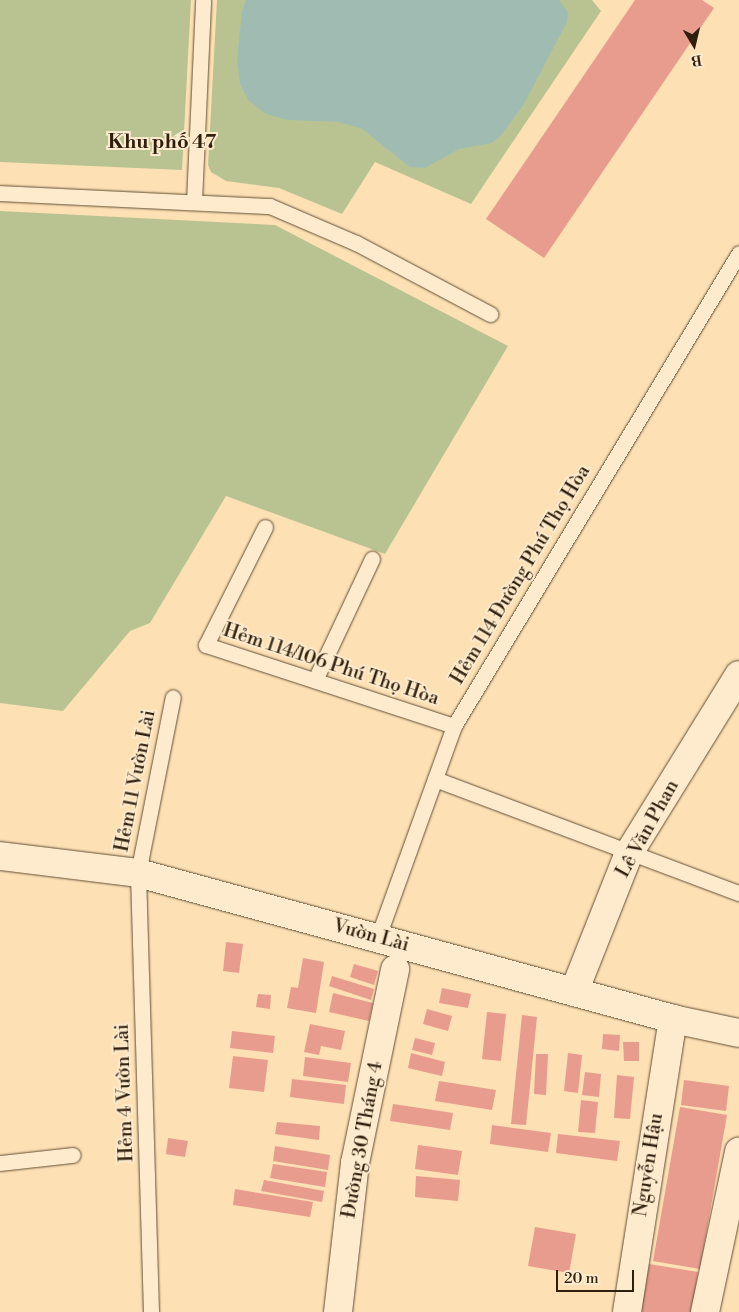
<!DOCTYPE html>
<html>
<head>
<meta charset="utf-8">
<style>
	body { margin:0 }
	#map { position:relative; width:739px; height:1312px; overflow:hidden; background:#fde0b4; font-family:"Libre Bodoni",serif }
	div>[style] { position:absolute }
	.green>* { inset:0; background:#b9c392 }
	.water>* { inset:0; background:#a0bcb2 }
	.building>* { inset:0; background:#e79c8e }
	.roads { filter:drop-shadow(0 0 1px #624f37) drop-shadow(0 0 1px #624f37) }
	.lane>* { height:15px; margin:-7.5px; padding:0 7.5px; transform-origin:7.5px; border-radius:7.5px; background:#feebce }
	.street>* { height:28px; margin:-14px; padding:0 14px; transform-origin:14px; border-radius:14px; background:#feebce }
	.secondary>* { height:28px; margin:-14px; padding:0 14px; transform-origin:14px; border-radius:14px; background:#feebce }
	span { translate:-50% -50%; white-space:nowrap; text-align:center; line-height:1.15; -webkit-text-stroke:4px #feebce; paint-order:stroke }
	.street-label { font-size:19px; color:#2f1f0d }
	.neighbourhood-label { font-size:20px; color:#2f1f0d; font-weight:700 }
	.north { position:absolute; left:669px; top:20px; width:50px; height:50px; -webkit-text-stroke:4px #feebce; paint-order:stroke; rotate:171deg; font-size:14px; font-weight:700; line-height:20px; text-align:center; color:#2f1f0d }
	.north::after { content:''; display:block; margin:auto; width:18px; height:22px; background:#2f1f0d; clip-path:polygon(50% 0,100% 100%,50% 72%,0 100%) }
	.scale { position:absolute; left:556px; top:1270px; width:78px; height:22px; box-sizing:border-box; border:2px solid #2f1f0d; border-top:0; padding-left:6px; font-size:15px; line-height:18px; white-space:nowrap; color:#2f1f0d; -webkit-text-stroke:4px #feebce; paint-order:stroke }
</style>
</head>
<body>
<div id="map">
	<div class="green">
		<i style="clip-path:polygon(0 0,191px 0,182px 170px,0 162px)"></i>
		<i style="clip-path:polygon(217px 0,592px 0,601px 11px,471px 204px,375px 162px,342px 214px,279px 188px,226px 181px,211px 172px,208px 165px)"></i>
		<i style="clip-path:polygon(0 211px,275px 225px,508px 346px,385px 554px,226px 496px,150px 623px,130px 631px,63px 711px,0 703px)"></i>
	</div>
	<div class="water">
		<i style="clip-path:polygon(246px 0,559px 0,568px 12px,567px 22px,524px 104px,502px 134px,492px 143px,459px 149px,425px 168px,410px 167px,362px 129px,339px 122px,288px 120px,266px 114px,248px 100px,240px 84px,237px 59px,242px 11px)"></i>
	</div>
	<div class="building">
		<i style="clip-path:polygon(635px 0,702px 0,714px 8px,544px 258px,486px 219px)"></i>
		<i style="clip-path:polygon(226px 942px,243px 944px,239px 973px,223px 971px)"></i>
		<i style="clip-path:polygon(303px 958px,324px 962px,316px 1013px,287px 1008px,291px 987px,298px 988px)"></i>
		<i style="clip-path:polygon(354px 964px,378px 971px,374px 985px,350px 977px)"></i>
		<i style="clip-path:polygon(332px 976px,374px 989px,371px 1000px,329px 986px)"></i>
		<i style="clip-path:polygon(442px 988px,471px 994px,468px 1008px,439px 1003px)"></i>
		<i style="clip-path:polygon(333px 993px,373px 1003px,369px 1021px,329px 1012px)"></i>
		<i style="clip-path:polygon(258px 994px,271px 995px,270px 1009px,256px 1007px)"></i>
		<i style="clip-path:polygon(427px 1009px,452px 1016px,448px 1031px,423px 1024px)"></i>
		<i style="clip-path:polygon(487px 1012px,506px 1014px,501px 1061px,482px 1059px)"></i>
		<i style="clip-path:polygon(522px 1015px,537px 1017px,526px 1125px,511px 1124px)"></i>
		<i style="clip-path:polygon(310px 1024px,345px 1031px,341px 1050px,321px 1046px,319px 1055px,304px 1052px)"></i>
		<i style="clip-path:polygon(232px 1031px,275px 1036px,273px 1053px,230px 1048px)"></i>
		<i style="clip-path:polygon(603px 1034px,620px 1035px,619px 1051px,602px 1049px)"></i>
		<i style="clip-path:polygon(415px 1038px,435px 1043px,432px 1055px,412px 1050px)"></i>
		<i style="clip-path:polygon(623px 1042px,639px 1042px,639px 1061px,624px 1061px)"></i>
		<i style="clip-path:polygon(411px 1053px,445px 1062px,442px 1076px,408px 1068px)"></i>
		<i style="clip-path:polygon(568px 1053px,582px 1055px,578px 1093px,564px 1091px)"></i>
		<i style="clip-path:polygon(536px 1054px,548px 1054px,546px 1095px,534px 1094px)"></i>
		<i style="clip-path:polygon(233px 1056px,268px 1060px,264px 1092px,229px 1088px)"></i>
		<i style="clip-path:polygon(305px 1057px,351px 1063px,348px 1082px,303px 1076px)"></i>
		<i style="clip-path:polygon(585px 1072px,601px 1074px,599px 1097px,582px 1095px)"></i>
		<i style="clip-path:polygon(617px 1075px,634px 1077px,630px 1119px,614px 1118px)"></i>
		<i style="clip-path:polygon(292px 1079px,346px 1085px,344px 1104px,290px 1097px)"></i>
		<i style="clip-path:polygon(684px 1080px,729px 1086px,726px 1111px,681px 1105px)"></i>
		<i style="clip-path:polygon(439px 1081px,496px 1090px,492px 1110px,435px 1101px)"></i>
		<i style="clip-path:polygon(581px 1100px,598px 1102px,595px 1133px,578px 1132px)"></i>
		<i style="clip-path:polygon(393px 1104px,453px 1113px,450px 1130px,390px 1121px)"></i>
		<i style="clip-path:polygon(680px 1107px,727px 1115px,700px 1269px,653px 1261px)"></i>
		<i style="clip-path:polygon(277px 1122px,320px 1126px,319px 1140px,275px 1134px)"></i>
		<i style="clip-path:polygon(492px 1125px,551px 1133px,548px 1152px,490px 1144px)"></i>
		<i style="clip-path:polygon(558px 1134px,620px 1141px,617px 1161px,556px 1153px)"></i>
		<i style="clip-path:polygon(168px 1138px,188px 1141px,185px 1157px,166px 1154px)"></i>
		<i style="clip-path:polygon(418px 1145px,462px 1151px,458px 1175px,415px 1169px)"></i>
		<i style="clip-path:polygon(275px 1146px,330px 1155px,328px 1170px,273px 1161px)"></i>
		<i style="clip-path:polygon(273px 1164px,327px 1172px,325px 1187px,270px 1178px)"></i>
		<i style="clip-path:polygon(416px 1176px,460px 1180px,458px 1201px,415px 1197px)"></i>
		<i style="clip-path:polygon(264px 1180px,324px 1191px,322px 1202px,261px 1191px)"></i>
		<i style="clip-path:polygon(235px 1189px,313px 1202px,310px 1217px,233px 1205px)"></i>
		<i style="clip-path:polygon(535px 1227px,576px 1234px,569px 1273px,528px 1266px)"></i>
		<i style="clip-path:polygon(649px 1264px,698px 1272px,692px 1312px,641px 1312px)"></i>
	</div>
	<div class="roads">
		<div class="lane">
			<i style="left:0;top:193px;width:270px;rotate:2.8deg"></i>
			<i style="left:270px;top:206px;width:94px;rotate:23.3deg"></i>
			<i style="left:356px;top:243px;width:152px;rotate:27.9deg"></i>
			<i style="left:194px;top:201px;width:201px;rotate:-87.4deg"></i>
			<i style="left:265px;top:527px;width:132px;rotate:116.6deg"></i>
			<i style="left:206px;top:645px;width:261px;rotate:18.1deg"></i>
			<i style="left:315px;top:680px;width:134px;rotate:-64.8deg"></i>
			<i style="left:435px;top:779px;width:325px;rotate:20.6deg"></i>
			<i style="left:378px;top:937px;width:224px;rotate:-70.2deg"></i>
			<i style="left:454px;top:726px;width:552px;rotate:-58.93deg"></i>
			<i style="left:0;top:1163px;width:73px;rotate:-6.3deg"></i>
			<i style="left:151px;top:1312px;width:439px;rotate:-91.7deg"></i>
			<i style="left:138px;top:873px;width:179px;rotate:-78.8deg"></i>
		</div>
		<div class="street">
			<i style="left:574px;top:992px;width:149px;rotate:-68.4deg"></i>
			<i style="left:629px;top:853px;width:209px;rotate:-58.3deg"></i>
			<i style="left:338px;top:1312px;width:150px;rotate:-83.5deg"></i>
			<i style="left:355px;top:1163px;width:198px;rotate:-78.3deg"></i>
			<i style="left:627px;top:1312px;width:297px;rotate:-81.1deg"></i>
			<i style="left:705px;top:1312px;width:164px;rotate:-78deg"></i>
		</div>
		<div class="secondary">
			<i style="left:0;top:856px;width:139px;rotate:7deg"></i>
			<i style="left:138px;top:873px;width:555px;rotate:15.26deg"></i>
			<i style="left:673px;top:1019px;width:67px;rotate:12deg"></i>
		</div>
	</div>
	<div class="street-label">
		<span style="left:521px;top:575px;rotate:-59deg">Hẻm 114 Đường Phú Thọ Hòa</span>
		<span style="left:331px;top:665px;rotate:18deg">Hẻm 114/106 Phú Thọ Hòa</span>
		<span style="left:136px;top:781px;rotate:-79deg">Hẻm 11 Vườn Lài</span>
		<span style="left:648px;top:829px;rotate:-61deg">Lê Văn Phan</span>
		<span style="left:371px;top:936px;rotate:15deg">Vườn Lài</span>
		<span style="left:125px;top:1093px;rotate:-92deg">Hẻm 4 Vườn Lài</span>
		<span style="left:363px;top:1140px;rotate:-80deg">Đường 30 Tháng 4</span>
		<span style="left:649px;top:1165px;rotate:-81deg">Nguyễn Hậu</span>
	</div>
	<div class="neighbourhood-label">
		<span style="left:162px;top:142px">Khu phố 47</span>
	</div>
	<div class="north">B</div>
	<div class="scale">20 m</div>
</div>
</body>
</html>
